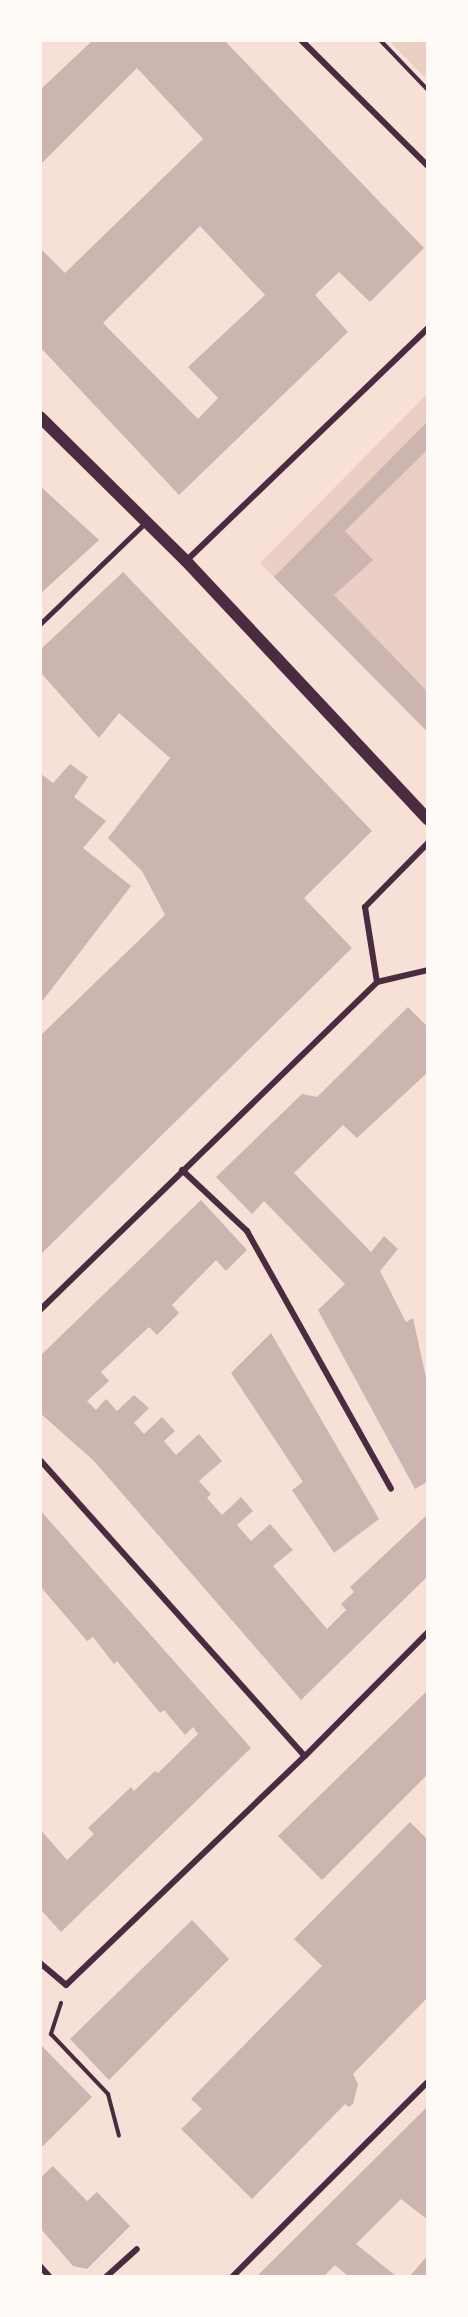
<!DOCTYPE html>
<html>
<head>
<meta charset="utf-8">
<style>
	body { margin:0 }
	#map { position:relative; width:468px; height:2317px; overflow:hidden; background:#f7e1d7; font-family:Roboto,sans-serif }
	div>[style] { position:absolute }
	.green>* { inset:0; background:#ebcfc5 }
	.building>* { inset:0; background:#ccb4b1 }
	.path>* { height:4px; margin:-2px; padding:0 2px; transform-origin:2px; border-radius:2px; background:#4a2c40 }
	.service>* { height:4.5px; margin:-2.25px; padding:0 2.25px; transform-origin:2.25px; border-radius:2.25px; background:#4a2c40 }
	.minor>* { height:6px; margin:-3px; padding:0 3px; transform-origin:3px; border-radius:3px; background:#4a2c40 }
	.secondary>* { height:12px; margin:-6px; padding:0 6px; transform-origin:6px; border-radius:6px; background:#4a2c40 }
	span { translate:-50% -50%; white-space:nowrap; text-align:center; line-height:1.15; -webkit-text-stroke:6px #fffaf5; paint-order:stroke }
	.frame { position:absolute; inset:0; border:42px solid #fffaf5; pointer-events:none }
</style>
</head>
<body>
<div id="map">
	<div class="green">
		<i style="clip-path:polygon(389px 41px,427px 41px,427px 79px)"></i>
		<i style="clip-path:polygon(427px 394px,427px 732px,260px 563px)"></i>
	</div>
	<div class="building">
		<i style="clip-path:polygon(evenodd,93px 40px,224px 40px,424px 248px,370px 302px,339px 272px,315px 295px,348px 332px,179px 495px,40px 347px,40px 248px,65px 273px,203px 139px,137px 68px,40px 165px,40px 90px,93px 40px,200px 226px,265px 295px,188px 367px,218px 398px,198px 419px,103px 323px,200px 226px)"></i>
		<i style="clip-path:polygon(428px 421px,428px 449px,345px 531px,373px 560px,334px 595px,428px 692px,428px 732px,274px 577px)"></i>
		<i style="clip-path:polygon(40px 486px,99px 540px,40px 594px)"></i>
		<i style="clip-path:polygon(123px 572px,372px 831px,304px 898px,352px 948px,40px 1255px,40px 1036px,165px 915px,142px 871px,108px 838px,170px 758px,119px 713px,99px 738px,40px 672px,40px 650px)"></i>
		<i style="clip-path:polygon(70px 764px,88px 777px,74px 797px,106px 821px,83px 848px,131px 886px,40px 1004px,40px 773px,53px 783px)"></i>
		<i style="clip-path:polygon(408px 1007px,428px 1027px,428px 1072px,357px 1138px,343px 1125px,294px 1173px,371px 1252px,384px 1236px,398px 1249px,380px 1271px,406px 1322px,413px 1318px,428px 1387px,428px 1481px,415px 1489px,318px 1310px,345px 1284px,264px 1201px,252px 1214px,216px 1177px,302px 1094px,317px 1097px)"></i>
		<i style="clip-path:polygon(201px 1200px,247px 1250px,226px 1271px,216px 1260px,172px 1305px,179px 1313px,157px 1335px,149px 1327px,101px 1372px,109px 1381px,87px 1401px,96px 1410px,106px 1399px,117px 1411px,134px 1395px,149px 1408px,134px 1423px,144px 1434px,162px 1417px,175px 1431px,164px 1441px,176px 1455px,199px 1434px,222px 1461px,199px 1481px,211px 1494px,207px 1498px,222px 1515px,241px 1497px,253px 1511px,237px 1525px,251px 1541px,270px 1524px,293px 1550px,273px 1566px,327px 1629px,346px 1610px,341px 1604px,354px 1592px,350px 1587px,428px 1514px,428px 1576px,301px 1700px,94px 1461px,40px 1413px,40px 1356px)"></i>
		<i style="clip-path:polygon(271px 1333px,379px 1519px,334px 1553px,292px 1490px,303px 1482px,231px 1373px)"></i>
		<i style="clip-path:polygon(40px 1510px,251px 1748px,61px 1932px,40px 1909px,40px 1829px,67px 1860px,94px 1834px,88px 1828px,109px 1808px,131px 1787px,134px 1791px,155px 1771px,158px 1773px,198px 1734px,193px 1727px,185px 1735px,164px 1710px,160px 1713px,117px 1661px,114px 1664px,93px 1637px,87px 1641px,40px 1586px)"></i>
		<i style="clip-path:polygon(428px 1690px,428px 1774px,322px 1880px,278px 1836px)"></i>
		<i style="clip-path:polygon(410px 1822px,428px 1840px,428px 1997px,353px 2074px,358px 2084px,353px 2104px,349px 2107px,345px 2104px,252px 2199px,181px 2129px,202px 2109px,191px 2099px,322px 1966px,294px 1939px)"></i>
		<i style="clip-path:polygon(192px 1920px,229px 1959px,109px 2080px,70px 2039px)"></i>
		<i style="clip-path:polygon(40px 2044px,92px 2097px,40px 2149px)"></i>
		<i style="clip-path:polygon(428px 2106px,428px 2220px,401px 2199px,356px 2244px,396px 2276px,348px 2276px,335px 2265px,324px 2276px,257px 2276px)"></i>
		<i style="clip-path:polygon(53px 2166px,87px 2201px,97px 2192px,130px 2226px,87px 2269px,73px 2266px,40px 2228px,40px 2178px)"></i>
		<i style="clip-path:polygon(428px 2255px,428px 2276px,410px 2276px)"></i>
	</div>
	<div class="path">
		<i style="left:380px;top:40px;width:69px;rotate:46.2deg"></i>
		<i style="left:61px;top:2003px;width:33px;rotate:108deg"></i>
		<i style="left:51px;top:2034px;width:83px;rotate:46.5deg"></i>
		<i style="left:108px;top:2094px;width:43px;rotate:75.3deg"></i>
	</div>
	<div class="service">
		<i style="left:40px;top:624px;width:146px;rotate:-43.9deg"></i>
	</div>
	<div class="minor">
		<i style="left:301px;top:40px;width:179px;rotate:44.8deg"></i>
		<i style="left:186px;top:561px;width:336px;rotate:-43.9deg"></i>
		<i style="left:377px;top:982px;width:76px;rotate:-99.1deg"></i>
		<i style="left:365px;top:907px;width:90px;rotate:-45.5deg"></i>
		<i style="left:182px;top:1170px;width:89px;rotate:43.2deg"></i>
		<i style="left:247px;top:1231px;width:295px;rotate:60.8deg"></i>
		<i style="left:40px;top:1310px;width:470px;rotate:-44.2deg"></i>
		<i style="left:377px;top:982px;width:52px;rotate:-13.2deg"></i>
		<i style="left:40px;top:1460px;width:397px;rotate:48.2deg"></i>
		<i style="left:40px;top:1963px;width:34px;rotate:40deg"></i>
		<i style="left:66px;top:1985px;width:331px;rotate:-43.8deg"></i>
		<i style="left:305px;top:1756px;width:175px;rotate:-45.2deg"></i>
		<i style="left:40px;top:2266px;width:13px;rotate:48deg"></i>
		<i style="left:107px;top:2276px;width:40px;rotate:-42deg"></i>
		<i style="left:233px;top:2276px;width:275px;rotate:-44.9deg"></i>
	</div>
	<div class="secondary">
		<i style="left:40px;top:417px;width:205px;rotate:44.6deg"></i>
		<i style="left:186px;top:561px;width:354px;rotate:46.9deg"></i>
	</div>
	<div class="frame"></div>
</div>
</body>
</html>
